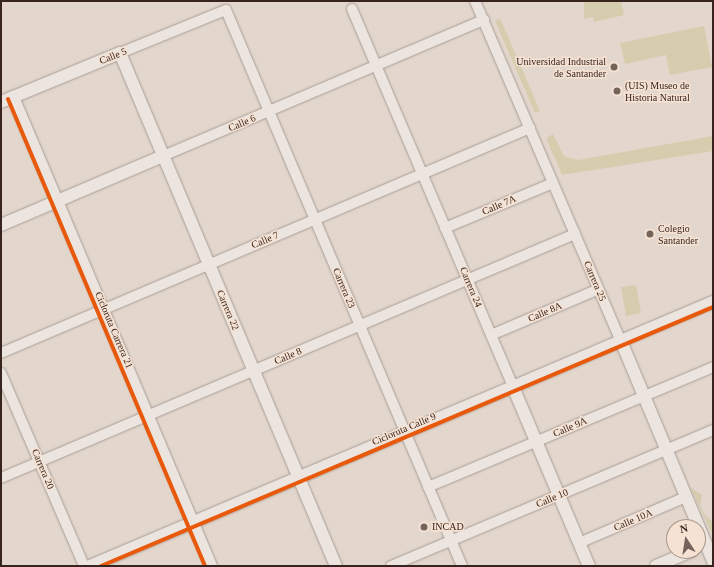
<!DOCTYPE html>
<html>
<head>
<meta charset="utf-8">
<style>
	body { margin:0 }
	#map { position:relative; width:714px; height:567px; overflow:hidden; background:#e3d7cd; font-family:Georgia,serif }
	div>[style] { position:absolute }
	.green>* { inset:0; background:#d6cdaf }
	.roads { filter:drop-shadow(0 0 1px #a89d96) drop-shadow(0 0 1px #a89d96) }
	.minor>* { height:10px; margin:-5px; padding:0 5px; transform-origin:5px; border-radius:5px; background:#ece4de }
	.tertiary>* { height:12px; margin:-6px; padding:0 6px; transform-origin:6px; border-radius:6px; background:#ece4de }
	.cycleway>* { height:4px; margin:-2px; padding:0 2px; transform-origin:2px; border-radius:2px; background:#e8590c }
	.dots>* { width:11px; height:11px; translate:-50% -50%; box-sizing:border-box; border:2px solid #f5e2d2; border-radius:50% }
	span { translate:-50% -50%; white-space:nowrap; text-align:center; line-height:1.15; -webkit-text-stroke:3px #f5e2d2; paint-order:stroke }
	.street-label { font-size:10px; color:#37241e }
	.poi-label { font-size:10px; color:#37241e }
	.right { translate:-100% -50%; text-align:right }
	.left { translate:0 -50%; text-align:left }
	.frame { position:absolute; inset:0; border:2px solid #37241e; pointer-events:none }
	.north { position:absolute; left:666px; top:519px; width:40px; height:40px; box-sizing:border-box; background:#f5e2d2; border:1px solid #a9968a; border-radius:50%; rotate:348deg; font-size:11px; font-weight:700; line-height:16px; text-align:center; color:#37241e }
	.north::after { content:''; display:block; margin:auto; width:14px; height:18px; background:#73635b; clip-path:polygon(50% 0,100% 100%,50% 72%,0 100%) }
</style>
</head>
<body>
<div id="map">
	<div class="green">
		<i style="clip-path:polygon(584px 1px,621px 1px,624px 15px,594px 22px,593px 17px,584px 19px)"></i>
		<i style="clip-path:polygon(500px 18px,540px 111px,535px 113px,495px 21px)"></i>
		<i style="clip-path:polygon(704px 26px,712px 67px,670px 75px,666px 55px,625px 64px,620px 43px)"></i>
		<i style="clip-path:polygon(553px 134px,564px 156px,578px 160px,713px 136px,713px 151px,562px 175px,546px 138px)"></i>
		<i style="clip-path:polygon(636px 285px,641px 313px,626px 316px,621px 287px)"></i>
		<i style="clip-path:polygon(691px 488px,702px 495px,700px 505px,704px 514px,713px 522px,713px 531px,711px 532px)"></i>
	</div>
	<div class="roads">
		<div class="minor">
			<i style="left:475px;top:1px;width:370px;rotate:66.8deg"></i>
			<i style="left:352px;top:9px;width:411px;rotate:66.9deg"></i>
			<i style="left:120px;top:53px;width:114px;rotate:-22.1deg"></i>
			<i style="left:226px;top:10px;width:604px;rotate:67deg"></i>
			<i style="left:163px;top:156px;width:349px;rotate:-23deg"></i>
			<i style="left:445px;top:228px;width:117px;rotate:-22.6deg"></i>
			<i style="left:491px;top:335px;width:117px;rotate:-23.1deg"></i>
			<i style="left:1px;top:353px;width:575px;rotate:-23.04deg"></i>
			<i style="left:1px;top:373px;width:210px;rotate:66.7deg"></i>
			<i style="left:1px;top:478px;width:624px;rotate:-23.03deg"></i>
			<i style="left:428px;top:487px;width:309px;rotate:-22.8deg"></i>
			<i style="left:579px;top:543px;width:116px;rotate:-23.3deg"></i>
			<i style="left:391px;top:566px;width:350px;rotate:-22.9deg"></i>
		</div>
		<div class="tertiary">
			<i style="left:13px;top:97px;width:509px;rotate:67.11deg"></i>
			<i style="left:1px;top:102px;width:129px;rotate:-22.4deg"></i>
			<i style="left:120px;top:53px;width:557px;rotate:67.17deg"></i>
			<i style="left:1px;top:225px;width:176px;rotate:-23.1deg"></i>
			<i style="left:621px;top:341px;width:238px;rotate:67.3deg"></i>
			<i style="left:513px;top:387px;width:194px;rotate:67deg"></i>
			<i style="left:90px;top:566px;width:677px;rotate:-22.97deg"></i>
			<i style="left:656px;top:566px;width:39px;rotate:-23deg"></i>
		</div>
	</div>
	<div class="cycleway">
		<i style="left:8px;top:99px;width:507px;rotate:67.13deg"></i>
		<i style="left:101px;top:566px;width:665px;rotate:-22.94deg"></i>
	</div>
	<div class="dots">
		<i style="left:614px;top:67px;background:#73635b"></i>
		<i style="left:617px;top:91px;background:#73635b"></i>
		<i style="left:650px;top:234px;background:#73635b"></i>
		<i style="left:424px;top:527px;background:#73635b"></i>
	</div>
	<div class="street-label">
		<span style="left:113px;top:56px;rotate:-22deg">Calle 5</span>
		<span style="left:242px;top:123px;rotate:-23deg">Calle 6</span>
		<span style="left:499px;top:205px;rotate:-23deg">Calle 7A</span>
		<span style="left:265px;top:240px;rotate:-23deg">Calle 7</span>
		<span style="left:595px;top:281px;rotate:67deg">Carrera 25</span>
		<span style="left:471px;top:287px;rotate:67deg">Carrera 24</span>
		<span style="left:344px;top:288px;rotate:67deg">Carrera 23</span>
		<span style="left:228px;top:310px;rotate:67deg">Carrera 22</span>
		<span style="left:545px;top:312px;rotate:-23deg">Calle 8A</span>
		<span style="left:114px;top:330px;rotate:67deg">Cicloruta Carrera 21</span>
		<span style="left:288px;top:356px;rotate:-23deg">Calle 8</span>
		<span style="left:570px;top:427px;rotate:-23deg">Calle 9A</span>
		<span style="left:404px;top:429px;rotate:-23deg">Cicloruta Calle 9</span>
		<span style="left:43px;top:469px;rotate:67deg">Carrera 20</span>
		<span style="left:552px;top:498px;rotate:-23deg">Calle 10</span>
		<span style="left:633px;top:520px;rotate:-23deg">Calle 10A</span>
	</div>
	<div class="poi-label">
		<span class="right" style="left:606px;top:67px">Universidad Industrial<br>de Santander</span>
		<span class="left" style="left:625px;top:91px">(UIS) Museo de<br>Historia Natural</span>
		<span class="left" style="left:658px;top:234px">Colegio<br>Santander</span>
		<span class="left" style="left:432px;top:527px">INCAD</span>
	</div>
	<div class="frame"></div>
	<div class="north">N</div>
</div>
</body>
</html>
